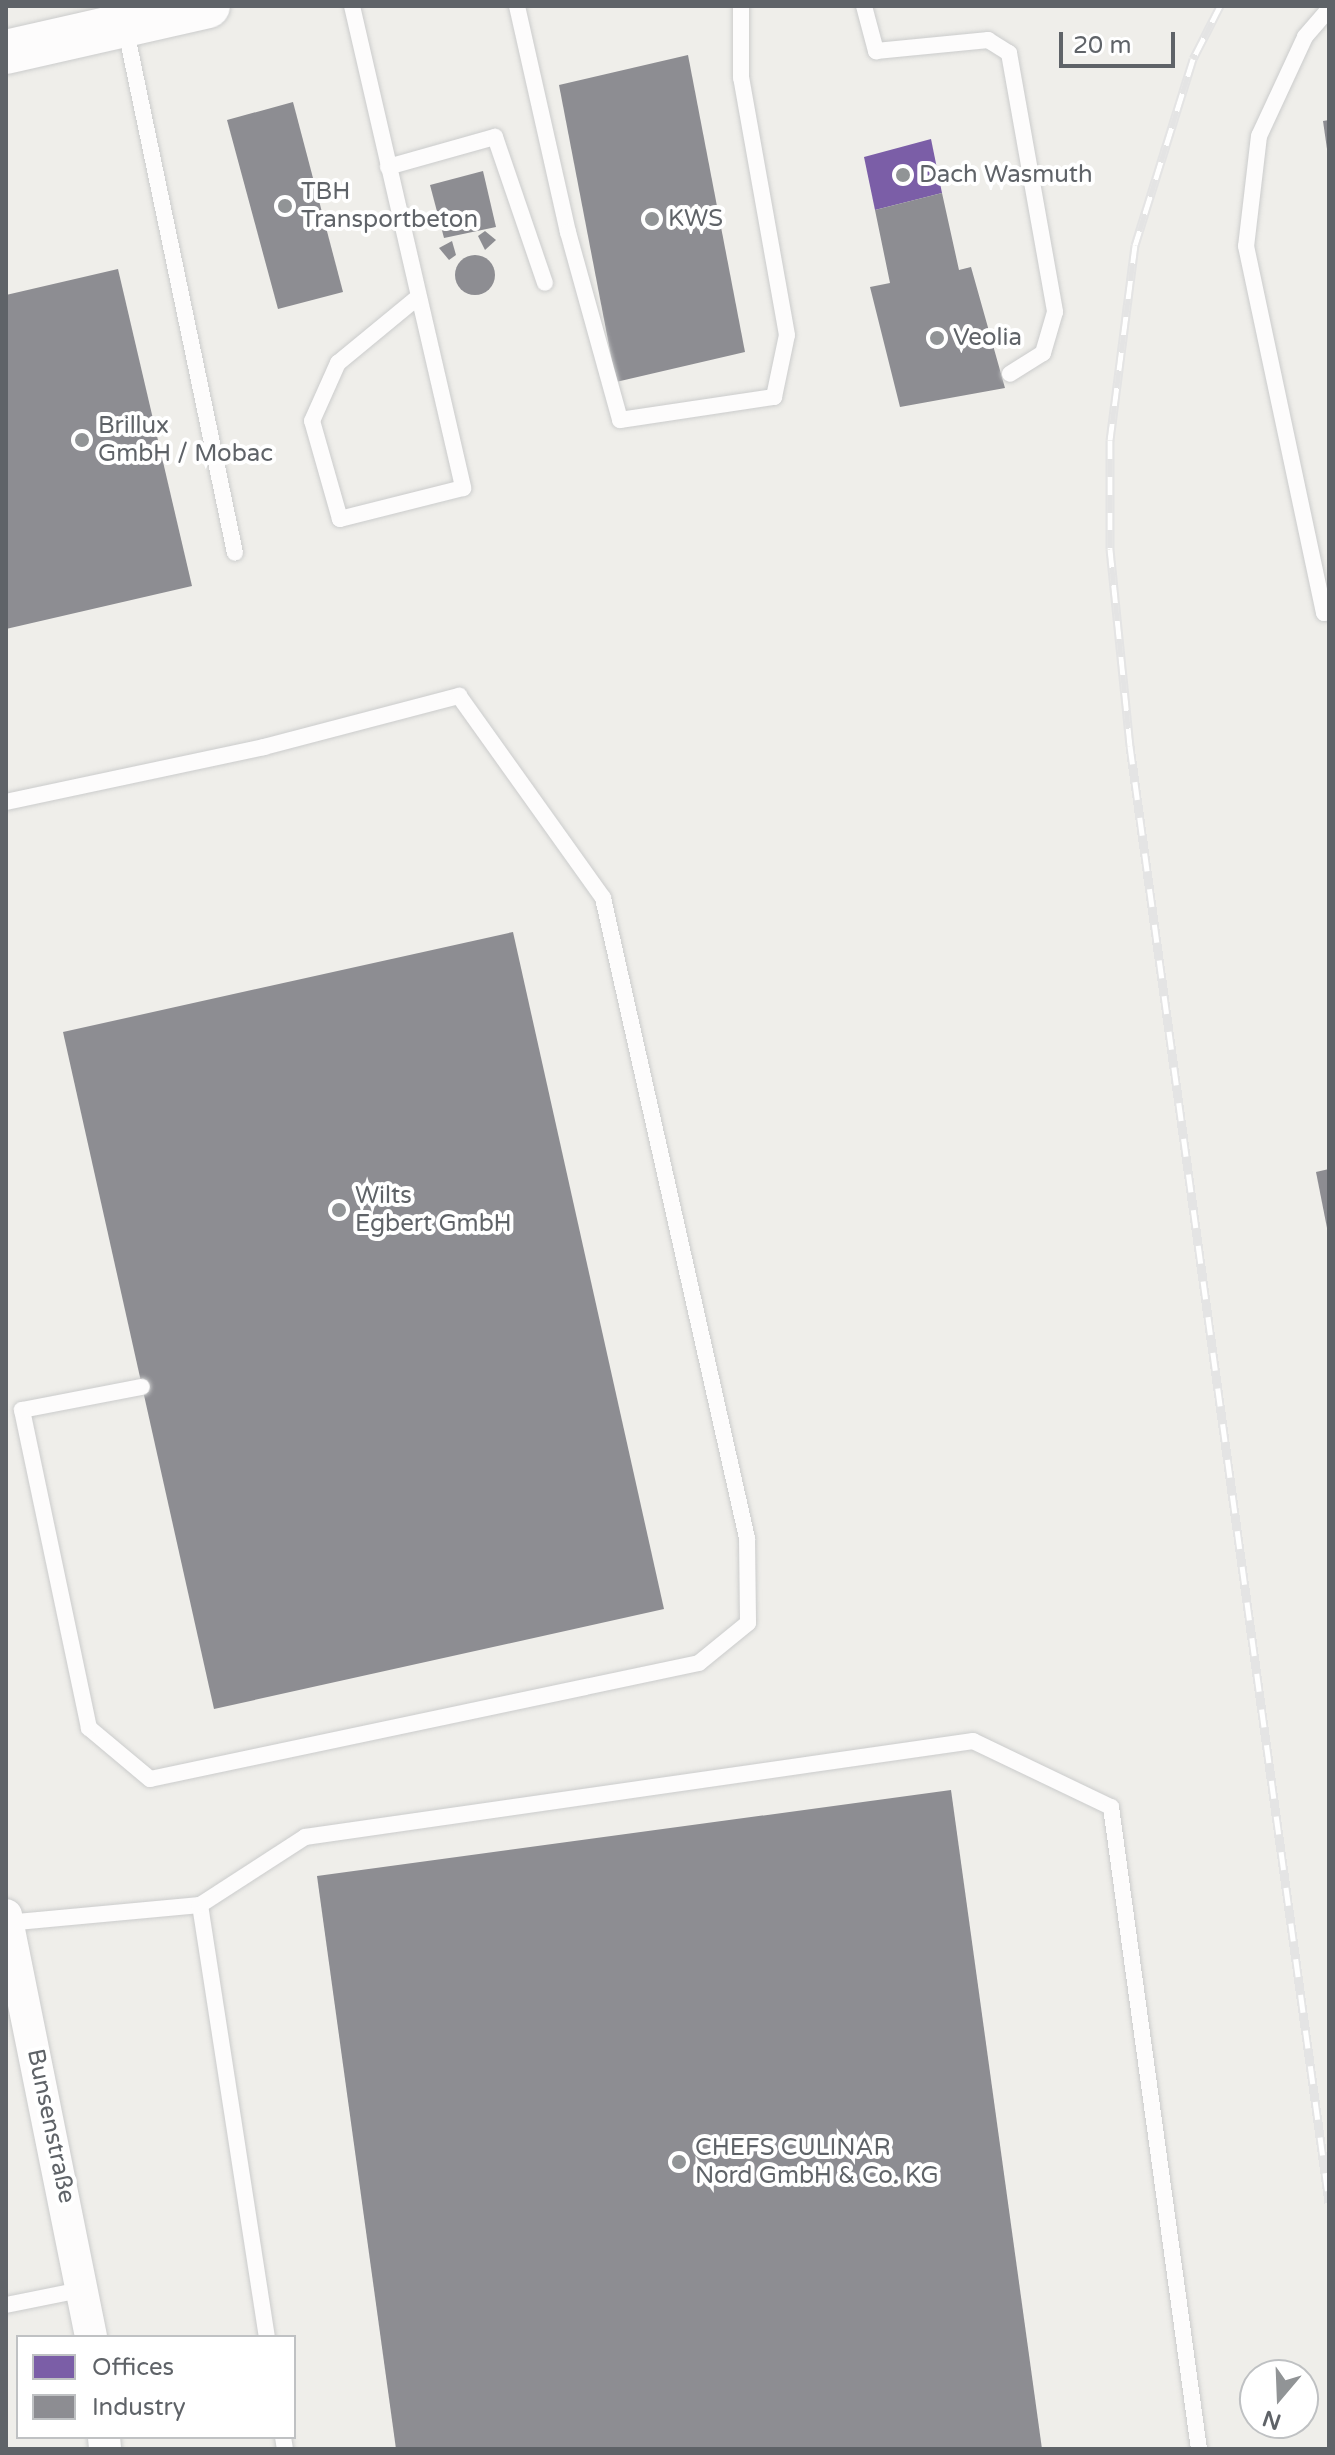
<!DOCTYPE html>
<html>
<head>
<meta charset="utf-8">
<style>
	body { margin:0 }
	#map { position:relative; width:1335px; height:2455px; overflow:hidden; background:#efeeea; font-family:"Varela Round",sans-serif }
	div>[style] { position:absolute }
	.offices>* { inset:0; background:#7b5ea7 }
	.industry>* { inset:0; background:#8d8d92 }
	.round { border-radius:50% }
	.roads { filter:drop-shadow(0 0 2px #cbcccc) drop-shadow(0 0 2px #cbcccc) }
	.lane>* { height:16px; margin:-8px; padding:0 8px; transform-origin:8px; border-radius:8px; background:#fdfcfc }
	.street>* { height:32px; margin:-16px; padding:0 16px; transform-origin:16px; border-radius:16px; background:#fdfcfc }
	.secondary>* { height:44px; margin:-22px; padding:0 22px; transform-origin:22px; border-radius:22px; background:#fdfcfc }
	.rail>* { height:9px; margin-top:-4.5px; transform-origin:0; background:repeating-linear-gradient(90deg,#fff 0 18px,#e4e4e4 0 36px); box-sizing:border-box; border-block:2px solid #e4e4e4 }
	.dots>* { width:22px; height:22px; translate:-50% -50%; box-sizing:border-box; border:4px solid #fff; border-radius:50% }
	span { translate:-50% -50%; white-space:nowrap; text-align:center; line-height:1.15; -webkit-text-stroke:8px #fff; paint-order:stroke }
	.poi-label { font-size:24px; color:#5f6368 }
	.left { translate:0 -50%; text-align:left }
	.street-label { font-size:24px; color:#5f6368 }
	.frame { position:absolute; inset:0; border:8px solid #5f6368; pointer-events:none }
	.legend { position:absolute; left:16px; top:2335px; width:280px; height:104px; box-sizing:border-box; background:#fff; border:2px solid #bfc1c3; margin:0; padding:10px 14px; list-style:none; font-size:24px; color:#5f6368 }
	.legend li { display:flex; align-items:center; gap:16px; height:40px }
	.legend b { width:40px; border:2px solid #bfc1c3 }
	.north { position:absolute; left:1239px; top:2359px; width:80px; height:80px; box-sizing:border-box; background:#fff; border:2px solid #bfc1c3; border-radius:50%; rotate:199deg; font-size:22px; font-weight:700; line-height:32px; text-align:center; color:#5f6368 }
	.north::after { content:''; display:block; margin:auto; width:28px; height:36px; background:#919496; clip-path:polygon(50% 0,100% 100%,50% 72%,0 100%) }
	.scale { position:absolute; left:1059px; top:32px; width:116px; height:36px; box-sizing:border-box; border:4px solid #5f6368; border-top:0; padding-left:10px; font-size:24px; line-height:28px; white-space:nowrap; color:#5f6368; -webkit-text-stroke:6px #fff; paint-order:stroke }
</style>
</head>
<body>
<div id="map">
	<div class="offices">
		<i style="clip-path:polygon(931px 139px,942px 193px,875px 210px,864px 157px)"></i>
	</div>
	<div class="industry">
		<i style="clip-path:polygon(688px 55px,745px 352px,616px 382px,559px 85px)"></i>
		<i style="clip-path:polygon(293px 102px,343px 292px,278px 309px,227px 120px)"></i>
		<i style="clip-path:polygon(1329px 120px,1329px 149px,1327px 149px,1323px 121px)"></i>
		<i style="clip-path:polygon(483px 171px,496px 227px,444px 238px,430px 185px)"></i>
		<i style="clip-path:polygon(942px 193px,959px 270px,971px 267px,1005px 388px,900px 407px,870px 287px,890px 283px,875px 210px)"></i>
		<i style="clip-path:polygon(485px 231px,496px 240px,485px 250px,478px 236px)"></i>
		<i style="clip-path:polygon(452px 241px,456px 255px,449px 260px,439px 248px)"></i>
		<i class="round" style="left:455px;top:255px;width:40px;height:40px"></i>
		<i style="clip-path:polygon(118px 269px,192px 586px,6px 629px,6px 295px)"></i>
		<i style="clip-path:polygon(513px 932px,664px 1609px,214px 1709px,63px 1032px)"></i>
		<i style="clip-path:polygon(1329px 1169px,1329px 1233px,1328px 1233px,1316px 1172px)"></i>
		<i style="clip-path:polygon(951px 1790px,1042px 2449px,396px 2449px,317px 1876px)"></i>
	</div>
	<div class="roads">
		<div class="lane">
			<i style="left:352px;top:6px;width:495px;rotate:77deg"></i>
			<i style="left:463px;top:488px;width:127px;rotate:165.9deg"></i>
			<i style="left:340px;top:519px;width:102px;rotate:-105.9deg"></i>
			<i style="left:312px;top:421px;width:64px;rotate:-65.9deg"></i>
			<i style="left:338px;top:363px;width:104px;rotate:-39.5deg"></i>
			<i style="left:517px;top:6px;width:232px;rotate:77.3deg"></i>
			<i style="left:568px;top:232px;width:195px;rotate:74.5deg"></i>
			<i style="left:620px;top:420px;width:156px;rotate:-8.5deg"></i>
			<i style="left:774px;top:397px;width:63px;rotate:-78.2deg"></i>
			<i style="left:787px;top:335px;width:261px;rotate:-100.1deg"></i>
			<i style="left:741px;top:78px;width:72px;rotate:-90deg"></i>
			<i style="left:864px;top:6px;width:47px;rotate:75.1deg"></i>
			<i style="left:876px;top:51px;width:113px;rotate:-5.6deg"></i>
			<i style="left:988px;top:40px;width:25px;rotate:32deg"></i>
			<i style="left:1009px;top:53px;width:263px;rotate:79.9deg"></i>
			<i style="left:1055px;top:312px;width:43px;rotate:106.3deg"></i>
			<i style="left:1043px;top:353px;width:39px;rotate:148deg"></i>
			<i style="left:1329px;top:9px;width:37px;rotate:131deg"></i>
			<i style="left:1305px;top:37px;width:109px;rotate:114.9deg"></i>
			<i style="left:1259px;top:136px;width:111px;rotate:96.7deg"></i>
			<i style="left:1246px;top:246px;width:375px;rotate:78deg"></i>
			<i style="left:1324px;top:613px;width:5px;rotate:-11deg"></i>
			<i style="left:125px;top:26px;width:538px;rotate:78.21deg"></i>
			<i style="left:388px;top:167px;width:111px;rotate:-15.7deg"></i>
			<i style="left:495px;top:137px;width:154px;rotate:71.1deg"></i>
			<i style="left:6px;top:802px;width:264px;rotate:-12deg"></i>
			<i style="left:264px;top:747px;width:202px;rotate:-14.7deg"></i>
			<i style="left:459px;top:696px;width:248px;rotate:54.5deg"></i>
			<i style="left:603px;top:898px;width:656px;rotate:77.32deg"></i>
			<i style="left:747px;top:1538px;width:85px;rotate:89.3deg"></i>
			<i style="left:748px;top:1623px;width:63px;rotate:140.8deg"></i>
			<i style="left:699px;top:1663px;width:561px;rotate:168.07deg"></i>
			<i style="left:150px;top:1779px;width:80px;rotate:-140.1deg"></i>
			<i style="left:89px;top:1728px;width:325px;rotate:-101.9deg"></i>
			<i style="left:22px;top:1410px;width:122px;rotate:-10.9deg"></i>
			<i style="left:200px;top:1905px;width:437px;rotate:81.2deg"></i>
			<i style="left:6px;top:1923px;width:195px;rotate:-5.3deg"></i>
			<i style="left:200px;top:1905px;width:125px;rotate:-32.9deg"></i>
			<i style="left:305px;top:1837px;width:675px;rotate:-8.18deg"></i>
			<i style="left:973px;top:1741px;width:153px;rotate:25.6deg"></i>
			<i style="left:1111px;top:1807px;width:648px;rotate:82.2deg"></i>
			<i style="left:6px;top:2305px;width:81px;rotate:-11.4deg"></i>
			<i style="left:283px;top:2437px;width:12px;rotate:81deg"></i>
		</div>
		<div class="street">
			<i style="left:6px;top:1915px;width:430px;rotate:78.6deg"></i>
			<i style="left:104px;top:2437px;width:12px;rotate:85deg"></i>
		</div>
		<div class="secondary">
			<i style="left:6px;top:52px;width:207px;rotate:-12.8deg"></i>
		</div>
	</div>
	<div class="rail">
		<i style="left:1220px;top:6px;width:59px;rotate:117deg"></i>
		<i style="left:1193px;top:59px;width:195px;rotate:107.3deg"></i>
		<i style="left:1135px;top:245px;width:197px;rotate:97.3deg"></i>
		<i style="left:1110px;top:440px;width:109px;rotate:90deg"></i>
		<i style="left:1110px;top:549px;width:198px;rotate:84.2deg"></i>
		<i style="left:1130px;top:746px;width:1470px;rotate:82.22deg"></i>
	</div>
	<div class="dots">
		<i style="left:903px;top:175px;background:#919496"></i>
		<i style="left:285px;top:206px;background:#919496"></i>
		<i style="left:652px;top:219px;background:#919496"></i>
		<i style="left:937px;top:338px;background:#919496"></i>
		<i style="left:82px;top:440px;background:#919496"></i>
		<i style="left:339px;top:1210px;background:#919496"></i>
		<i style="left:679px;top:2162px;background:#919496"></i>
	</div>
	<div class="poi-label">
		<span class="left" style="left:919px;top:175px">Dach Wasmuth</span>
		<span class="left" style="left:301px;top:206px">TBH<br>Transportbeton</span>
		<span class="left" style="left:668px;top:219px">KWS</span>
		<span class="left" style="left:953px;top:338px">Veolia</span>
		<span class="left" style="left:98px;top:440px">Brillux<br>GmbH / Mobac</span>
		<span class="left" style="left:355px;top:1210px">Wilts<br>Egbert GmbH</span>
		<span class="left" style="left:695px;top:2162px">CHEFS CULINAR<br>Nord GmbH &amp; Co. KG</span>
	</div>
	<div class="street-label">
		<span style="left:51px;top:2126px;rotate:78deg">Bunsenstraße</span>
	</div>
	<div class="frame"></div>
	<ul class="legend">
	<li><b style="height:22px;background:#7b5ea7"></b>Offices</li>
	<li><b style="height:22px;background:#8d8d92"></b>Industry</li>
	</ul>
	<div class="north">N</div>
	<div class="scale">20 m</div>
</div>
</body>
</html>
